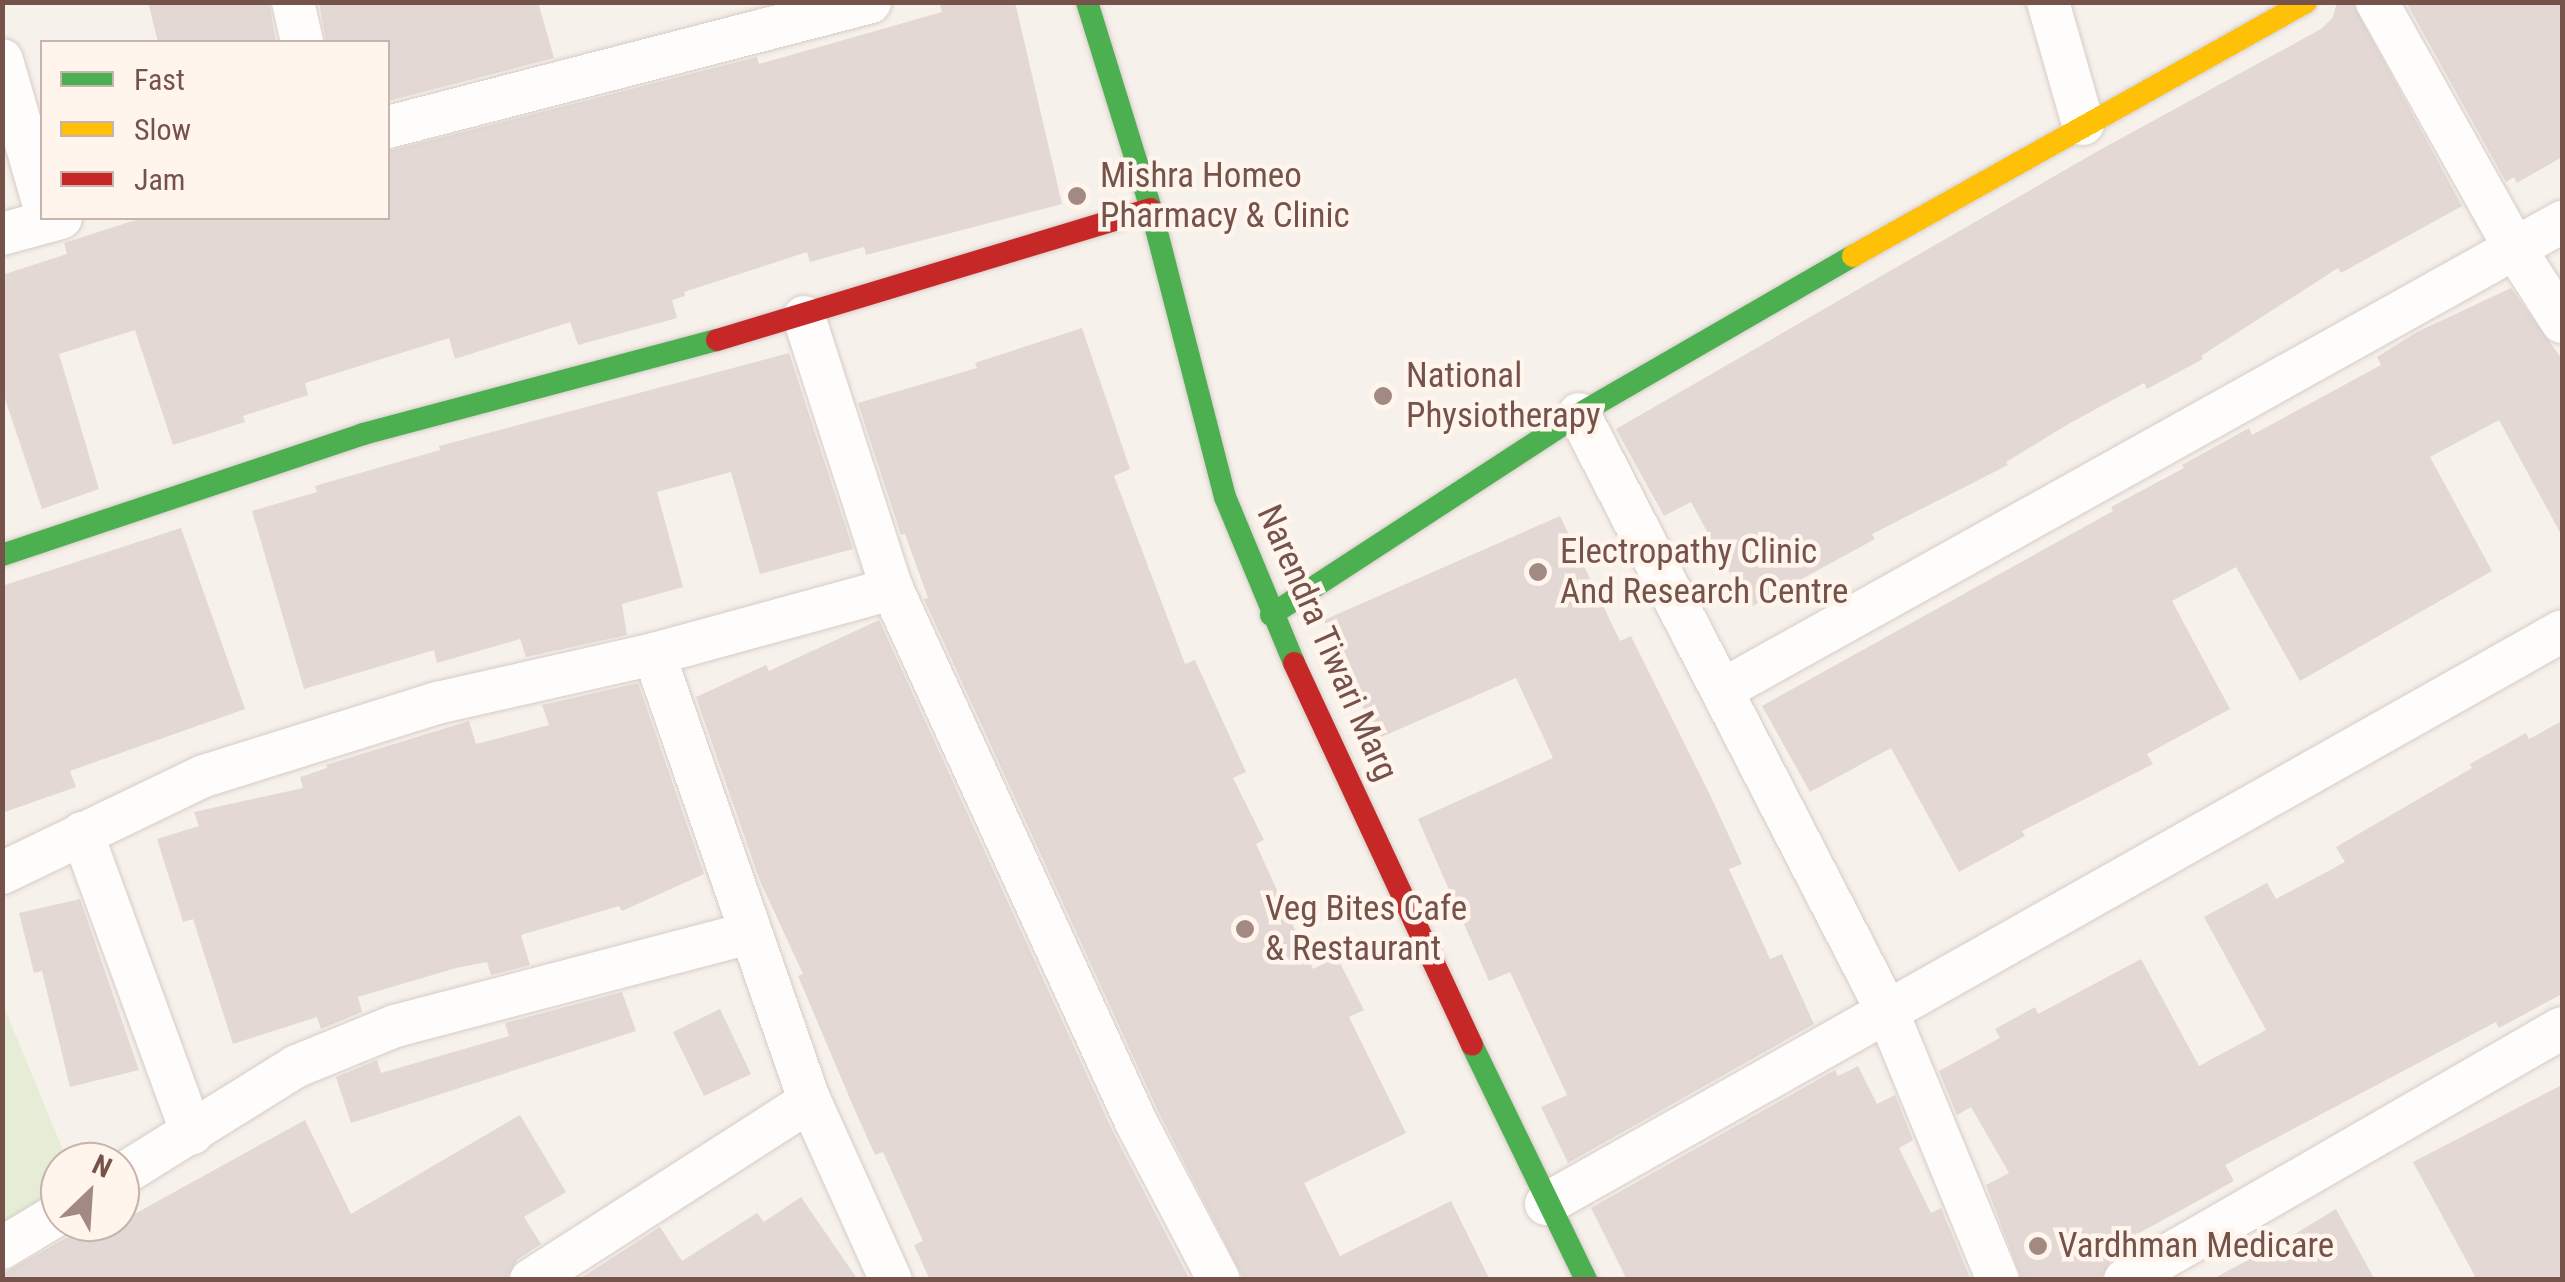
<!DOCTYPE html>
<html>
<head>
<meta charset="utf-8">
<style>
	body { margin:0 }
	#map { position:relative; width:2565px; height:1282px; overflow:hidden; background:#f7f1eb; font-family:"Roboto Condensed",sans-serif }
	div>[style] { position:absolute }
	.green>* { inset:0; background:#e6edd6 }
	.building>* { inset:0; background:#e3d8d3 }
	.roads { filter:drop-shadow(0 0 2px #d6ccc8) drop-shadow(0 0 2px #d6ccc8) }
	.street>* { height:42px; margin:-21px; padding:0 21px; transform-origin:21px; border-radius:21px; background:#fefdfc }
	.fast>* { height:22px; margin:-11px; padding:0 11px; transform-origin:11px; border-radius:11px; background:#4caf50 }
	.slow>* { height:22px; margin:-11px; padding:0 11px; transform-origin:11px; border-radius:11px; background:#ffc107 }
	.jam>* { height:22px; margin:-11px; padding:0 11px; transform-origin:11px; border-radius:11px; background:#c62828 }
	.dots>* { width:28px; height:28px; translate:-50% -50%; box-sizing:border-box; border:5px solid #fff5ec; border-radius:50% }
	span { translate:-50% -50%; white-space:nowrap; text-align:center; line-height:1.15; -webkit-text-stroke:9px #fff5ec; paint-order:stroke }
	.poi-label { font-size:35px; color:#75534b }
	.left { translate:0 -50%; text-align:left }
	.street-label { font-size:35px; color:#75534b }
	.frame { position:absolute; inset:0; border:5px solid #75534b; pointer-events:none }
	.legend { position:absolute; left:40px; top:40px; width:350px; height:180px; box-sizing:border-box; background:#fff5ec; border:2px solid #c8b4ac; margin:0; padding:12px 18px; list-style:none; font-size:30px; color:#75534b }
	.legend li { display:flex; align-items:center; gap:20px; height:50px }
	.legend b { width:50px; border:2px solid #c8b4ac }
	.north { position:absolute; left:40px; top:1142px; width:100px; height:100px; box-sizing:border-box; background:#fff5ec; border:2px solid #c8b4ac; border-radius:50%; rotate:25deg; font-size:28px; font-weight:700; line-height:40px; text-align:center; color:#75534b }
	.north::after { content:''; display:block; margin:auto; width:35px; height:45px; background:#a28a83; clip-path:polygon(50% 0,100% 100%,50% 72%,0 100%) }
</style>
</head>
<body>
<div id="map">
	<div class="green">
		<i style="clip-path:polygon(2px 1002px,68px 1162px,60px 1162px,60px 1204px,2px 1245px)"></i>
	</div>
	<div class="building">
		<i style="clip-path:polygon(148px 2px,269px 2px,276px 42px,158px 42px)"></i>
		<i style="clip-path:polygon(319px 2px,538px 2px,554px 58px,388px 101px,388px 42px,326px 42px)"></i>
		<i style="clip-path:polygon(939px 2px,1015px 2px,1062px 204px,866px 255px,864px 247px,810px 262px,807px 252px,684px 292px,685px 296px,672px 300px,677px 318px,578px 345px,570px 322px,455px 359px,449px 338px,305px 383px,308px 395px,243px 416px,245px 422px,173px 445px,135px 330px,59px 354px,99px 489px,42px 509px,2px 390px,2px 275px,67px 254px,64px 243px,142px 218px,388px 218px,388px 151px,757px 57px,759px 64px,942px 12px)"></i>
		<i style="clip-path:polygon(2337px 2px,2352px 2px,2462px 206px,2341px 273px,2338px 268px,2201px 356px,2203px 359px,2147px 389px,2144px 383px,2070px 423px,2006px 462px,2008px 465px,1872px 534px,1875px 539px,1749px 608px,1691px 502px,1664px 516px,1616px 429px,2098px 151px,2321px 29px,2333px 17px)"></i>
		<i style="clip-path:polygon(2406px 2px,2562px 2px,2562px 157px,2517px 183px,2514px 177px,2506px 182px)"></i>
		<i style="clip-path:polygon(2511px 288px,2562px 359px,2562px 536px,2499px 420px,2430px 457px,2492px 571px,2300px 681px,2236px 567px,2172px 601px,2230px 709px,2147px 754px,2153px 764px,2022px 831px,2025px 836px,1959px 872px,1891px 748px,1810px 792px,1762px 706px,2113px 511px,2111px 507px,2184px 468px,2182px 465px,2249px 428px,2252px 435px,2381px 365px,2377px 357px,2417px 332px)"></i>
		<i style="clip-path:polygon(1082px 328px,1130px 469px,1114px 476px,1185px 664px,1195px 660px,1246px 772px,1233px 778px,1264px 840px,1256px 844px,1313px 969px,1337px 957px,1364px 1010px,1349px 1017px,1406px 1133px,1304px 1183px,1340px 1256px,1451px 1201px,1490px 1280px,1244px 1280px,1158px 1111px,924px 599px,928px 598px,905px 534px,901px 535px,858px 403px,977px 368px,975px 363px)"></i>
		<i style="clip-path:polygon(789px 353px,853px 549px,760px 574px,731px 472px,657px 492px,683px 587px,622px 604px,627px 635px,526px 657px,520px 639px,437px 663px,434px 650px,304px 689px,252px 511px,317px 492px,315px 486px,440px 450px,439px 446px)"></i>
		<i style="clip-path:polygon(1560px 516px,1620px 641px,1631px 636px,1710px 795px,1742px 864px,1729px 869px,1770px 959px,1782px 954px,1814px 1024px,1568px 1163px,1541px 1107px,1567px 1095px,1510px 972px,1489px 981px,1418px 819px,1553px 758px,1516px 678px,1377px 739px,1324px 620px)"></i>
		<i style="clip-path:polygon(181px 528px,245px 709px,70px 771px,76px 787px,2px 813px,2px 586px)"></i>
		<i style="clip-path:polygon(879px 620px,1113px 1132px,1190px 1280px,930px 1280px,914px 1245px,923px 1241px,883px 1152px,875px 1155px,853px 1106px,798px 976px,803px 974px,760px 881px,696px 697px,766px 665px,769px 671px)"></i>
		<i style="clip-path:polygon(638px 683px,704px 874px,622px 911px,619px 906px,521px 935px,530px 965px,491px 975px,487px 962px,456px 968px,358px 997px,362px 1012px,321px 1029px,317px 1017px,233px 1044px,193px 919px,183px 922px,157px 839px,199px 826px,194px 812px,303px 788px,300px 777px,327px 768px,326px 765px,469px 721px,476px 744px,549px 725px,542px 705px)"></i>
		<i style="clip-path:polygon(2562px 721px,2562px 994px,2499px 1028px,2496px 1022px,2225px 1165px,2234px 1181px,2132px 1237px,2136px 1245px,2112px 1259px,2100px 1280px,2022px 1280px,1986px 1185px,2009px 1173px,1971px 1107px,1957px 1115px,1939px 1071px,2000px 1038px,1995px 1029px,2035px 1007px,2038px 1014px,2141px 959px,2199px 1066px,2266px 1030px,2204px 917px,2267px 883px,2276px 899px,2345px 862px,2336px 847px,2472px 768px,2470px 764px,2526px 733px,2529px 739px)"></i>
		<i style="clip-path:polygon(80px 899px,139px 1070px,70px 1087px,42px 971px,34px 973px,19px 913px)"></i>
		<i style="clip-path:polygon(622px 992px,636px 1031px,351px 1123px,336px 1077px,377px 1060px,381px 1073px,509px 1036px,505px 1023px)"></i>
		<i style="clip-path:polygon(720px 1009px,751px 1074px,704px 1096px,673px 1032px)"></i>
		<i style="clip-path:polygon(1858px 1066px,1877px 1104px,1895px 1095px,1913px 1140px,1899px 1148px,1931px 1213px,1941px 1208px,1971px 1280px,1627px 1280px,1591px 1208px,1835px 1070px,1838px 1076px)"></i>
		<i style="clip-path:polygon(2562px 1085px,2562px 1280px,2477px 1280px,2413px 1162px)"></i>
		<i style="clip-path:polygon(520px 1115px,566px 1192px,524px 1217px,541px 1244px,517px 1260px,506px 1280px,2px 1280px,4px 1273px,66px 1238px,96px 1223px,100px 1230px,120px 1222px,305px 1120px,351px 1214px)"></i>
		<i style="clip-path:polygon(801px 1197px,858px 1280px,578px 1280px,660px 1227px,682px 1261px,757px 1213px,764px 1222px)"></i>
		<i style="clip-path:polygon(2336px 1209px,2375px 1280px,2211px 1280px,2285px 1240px)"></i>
	</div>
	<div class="roads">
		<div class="street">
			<i style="left:293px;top:2px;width:41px;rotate:77.3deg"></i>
			<i style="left:2048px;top:2px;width:127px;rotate:74deg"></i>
			<i style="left:2377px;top:2px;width:283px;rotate:60.8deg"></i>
			<i style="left:2515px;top:249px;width:87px;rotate:57.2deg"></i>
			<i style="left:2px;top:60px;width:145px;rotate:73.9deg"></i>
			<i style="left:388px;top:127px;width:498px;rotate:-14.5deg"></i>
			<i style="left:2px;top:234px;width:61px;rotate:-15.2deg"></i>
			<i style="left:804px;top:317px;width:286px;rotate:72.1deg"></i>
			<i style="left:892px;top:589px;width:586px;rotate:65.4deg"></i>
			<i style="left:1136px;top:1122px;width:178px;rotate:62.3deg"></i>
			<i style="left:1579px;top:414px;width:672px;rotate:62.71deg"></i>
			<i style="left:1887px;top:1011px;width:291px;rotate:67.6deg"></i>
			<i style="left:654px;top:654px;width:473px;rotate:70.8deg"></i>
			<i style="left:810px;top:1101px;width:196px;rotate:65.7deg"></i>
			<i style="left:1722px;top:690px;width:962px;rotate:-29.12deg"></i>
			<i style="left:82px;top:833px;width:320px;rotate:69.9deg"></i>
			<i style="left:2px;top:873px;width:224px;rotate:-25.7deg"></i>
			<i style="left:204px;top:776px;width:244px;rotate:-17.4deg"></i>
			<i style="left:437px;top:703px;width:222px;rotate:-12.7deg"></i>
			<i style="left:654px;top:654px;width:247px;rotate:-15.3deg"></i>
			<i style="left:120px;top:1176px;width:208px;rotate:-31.9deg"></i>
			<i style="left:297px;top:1066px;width:106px;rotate:-22.2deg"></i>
			<i style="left:395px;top:1026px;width:367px;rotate:-14.7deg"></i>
			<i style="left:1546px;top:1204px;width:1166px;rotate:-29.42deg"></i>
			<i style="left:2px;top:1248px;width:68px;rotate:-31.1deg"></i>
			<i style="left:531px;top:1280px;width:331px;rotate:-32.7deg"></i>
			<i style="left:2125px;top:1280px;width:504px;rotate:-29.97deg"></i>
		</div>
		<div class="fast">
			<i style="left:1087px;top:2px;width:217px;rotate:72.8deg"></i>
			<i style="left:1151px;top:209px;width:297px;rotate:75.6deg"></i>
			<i style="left:1225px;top:497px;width:180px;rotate:67.4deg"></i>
			<i style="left:2px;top:555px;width:381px;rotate:-18.5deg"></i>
			<i style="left:363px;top:434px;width:366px;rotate:-14.9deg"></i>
			<i style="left:1271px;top:615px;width:368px;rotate:-33.1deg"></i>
			<i style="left:1579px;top:414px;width:316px;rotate:-30deg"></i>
			<i style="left:1472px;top:1045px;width:261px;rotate:64.1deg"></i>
		</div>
		<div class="slow">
			<i style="left:1853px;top:256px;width:519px;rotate:-29.28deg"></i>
		</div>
		<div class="jam">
			<i style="left:717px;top:340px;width:453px;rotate:-16.8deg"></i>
			<i style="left:1294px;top:663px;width:421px;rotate:65deg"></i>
		</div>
	</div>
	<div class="dots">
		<i style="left:1077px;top:196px;background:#a28a83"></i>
		<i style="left:1383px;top:396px;background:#a28a83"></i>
		<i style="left:1538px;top:572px;background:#a28a83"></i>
		<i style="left:1245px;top:929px;background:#a28a83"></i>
		<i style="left:2038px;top:1246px;background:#a28a83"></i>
	</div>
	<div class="poi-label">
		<span class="left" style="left:1100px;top:196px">Mishra Homeo<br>Pharmacy &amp; Clinic</span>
		<span class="left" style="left:1406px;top:396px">National<br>Physiotherapy</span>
		<span class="left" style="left:1560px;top:572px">Electropathy Clinic<br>And Research Centre</span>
		<span class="left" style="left:1265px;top:929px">Veg Bites Cafe<br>&amp; Restaurant</span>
		<span class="left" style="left:2058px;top:1246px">Vardhman Medicare</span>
	</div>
	<div class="street-label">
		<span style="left:1327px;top:643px;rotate:66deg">Narendra Tiwari Marg</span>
	</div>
	<div class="frame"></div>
	<ul class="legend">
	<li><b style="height:12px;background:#4caf50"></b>Fast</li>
	<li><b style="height:12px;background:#ffc107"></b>Slow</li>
	<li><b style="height:12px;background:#c62828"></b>Jam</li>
	</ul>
	<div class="north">N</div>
</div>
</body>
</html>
